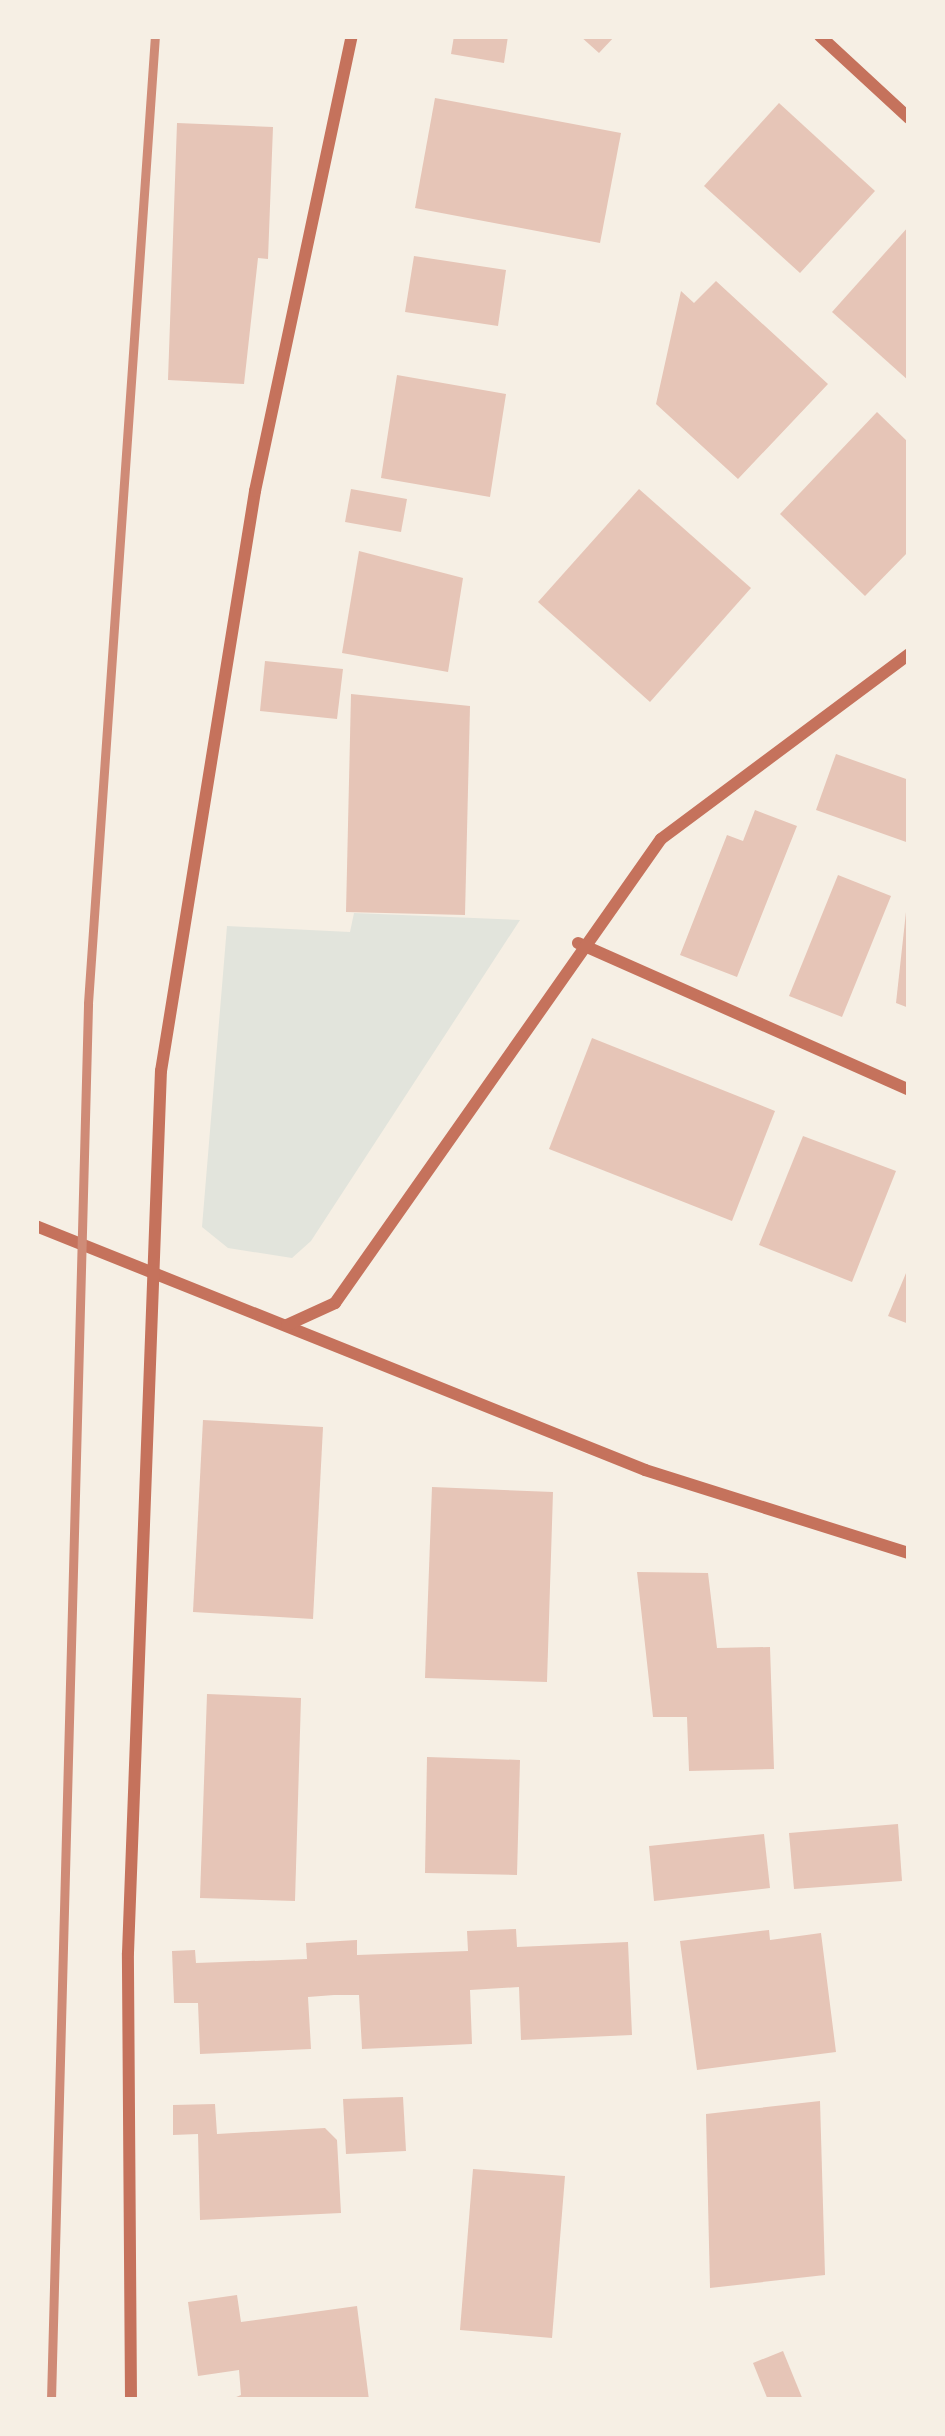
<!DOCTYPE html>
<html>
<head>
<meta charset="utf-8">
<style>
	body { margin:0 }
	#map { position:relative; width:945px; height:2436px; overflow:hidden; background:#f6efe4; font-family:Merriweather,serif }
	div>[style] { position:absolute }
	.green>* { inset:0; background:#e2e4dc }
	.building>* { inset:0; background:#e6c5b7 }
	.minor>* { height:12px; margin:-6px; padding:0 6px; transform-origin:6px; border-radius:6px; background:#c5725c }
	.rail>* { height:9px; margin:-4.5px; padding:0 4.5px; transform-origin:4.5px; border-radius:4.5px; background:#cf8b77 }
	span { translate:-50% -50%; white-space:nowrap; text-align:center; line-height:1.15; -webkit-text-stroke:12px #f6efe4; paint-order:stroke }
	.frame { position:absolute; inset:0; border:39px solid #f6efe4; pointer-events:none }
</style>
</head>
<body>
<div id="map">
	<div class="green">
		<i style="clip-path:polygon(354px 913px,520px 920px,311px 1241px,292px 1258px,228px 1248px,202px 1227px,227px 926px,350px 932px)"></i>
	</div>
	<div class="building">
		<i style="clip-path:polygon(454px 36px,508px 36px,504px 63px,451px 54px)"></i>
		<i style="clip-path:polygon(580px 36px,615px 36px,599px 53px)"></i>
		<i style="clip-path:polygon(435px 98px,621px 133px,600px 243px,415px 208px)"></i>
		<i style="clip-path:polygon(779px 103px,875px 191px,800px 273px,704px 186px)"></i>
		<i style="clip-path:polygon(177px 123px,273px 127px,268px 259px,258px 258px,244px 384px,168px 380px)"></i>
		<i style="clip-path:polygon(909px 226px,909px 381px,832px 312px)"></i>
		<i style="clip-path:polygon(414px 256px,506px 270px,498px 326px,405px 312px)"></i>
		<i style="clip-path:polygon(716px 281px,828px 384px,738px 479px,656px 404px,681px 291px,694px 303px)"></i>
		<i style="clip-path:polygon(397px 375px,506px 394px,490px 497px,381px 478px)"></i>
		<i style="clip-path:polygon(877px 412px,909px 443px,909px 551px,865px 596px,780px 514px)"></i>
		<i style="clip-path:polygon(351px 489px,407px 499px,401px 532px,345px 522px)"></i>
		<i style="clip-path:polygon(639px 489px,751px 588px,650px 702px,538px 602px)"></i>
		<i style="clip-path:polygon(359px 551px,463px 578px,448px 672px,342px 653px)"></i>
		<i style="clip-path:polygon(265px 661px,343px 669px,337px 719px,260px 711px)"></i>
		<i style="clip-path:polygon(351px 694px,470px 706px,465px 915px,346px 912px)"></i>
		<i style="clip-path:polygon(836px 754px,909px 780px,909px 843px,816px 810px)"></i>
		<i style="clip-path:polygon(755px 810px,797px 826px,737px 977px,680px 955px,727px 835px,743px 841px)"></i>
		<i style="clip-path:polygon(838px 875px,891px 896px,842px 1017px,789px 996px)"></i>
		<i style="clip-path:polygon(906px 912px,909px 912px,909px 1008px,896px 1003px)"></i>
		<i style="clip-path:polygon(592px 1038px,775px 1111px,732px 1221px,549px 1149px)"></i>
		<i style="clip-path:polygon(803px 1136px,896px 1171px,852px 1282px,759px 1245px)"></i>
		<i style="clip-path:polygon(909px 1266px,909px 1324px,888px 1316px)"></i>
		<i style="clip-path:polygon(203px 1420px,323px 1427px,313px 1619px,193px 1612px)"></i>
		<i style="clip-path:polygon(432px 1487px,553px 1492px,547px 1682px,425px 1678px)"></i>
		<i style="clip-path:polygon(637px 1572px,708px 1573px,717px 1648px,770px 1647px,774px 1769px,689px 1771px,687px 1717px,653px 1717px)"></i>
		<i style="clip-path:polygon(207px 1694px,301px 1698px,295px 1901px,200px 1898px)"></i>
		<i style="clip-path:polygon(427px 1757px,520px 1760px,517px 1875px,425px 1873px)"></i>
		<i style="clip-path:polygon(898px 1824px,902px 1881px,794px 1889px,789px 1833px)"></i>
		<i style="clip-path:polygon(764px 1834px,770px 1888px,654px 1901px,649px 1846px)"></i>
		<i style="clip-path:polygon(516px 1929px,517px 1947px,628px 1942px,632px 2035px,521px 2040px,519px 1987px,470px 1990px,472px 2044px,362px 2049px,359px 1995px,334px 1995px,308px 1997px,311px 2049px,200px 2054px,198px 2003px,174px 2003px,172px 1951px,195px 1950px,196px 1963px,307px 1959px,306px 1943px,357px 1940px,357px 1955px,468px 1951px,467px 1931px)"></i>
		<i style="clip-path:polygon(769px 1930px,770px 1940px,821px 1933px,836px 2052px,697px 2070px,680px 1941px)"></i>
		<i style="clip-path:polygon(403px 2097px,406px 2151px,346px 2154px,343px 2099px)"></i>
		<i style="clip-path:polygon(820px 2101px,825px 2275px,710px 2288px,706px 2114px)"></i>
		<i style="clip-path:polygon(215px 2104px,217px 2134px,325px 2128px,337px 2140px,341px 2213px,200px 2220px,198px 2134px,173px 2135px,173px 2105px)"></i>
		<i style="clip-path:polygon(473px 2169px,565px 2176px,552px 2338px,460px 2330px)"></i>
		<i style="clip-path:polygon(237px 2295px,241px 2322px,357px 2306px,369px 2400px,229px 2400px,241px 2395px,239px 2370px,198px 2376px,188px 2302px)"></i>
		<i style="clip-path:polygon(783px 2351px,803px 2400px,768px 2400px,753px 2363px)"></i>
	</div>
	<div class="minor">
		<i style="left:820px;top:36px;width:121px;rotate:42.7deg"></i>
		<i style="left:578px;top:943px;width:362px;rotate:23.9deg"></i>
		<i style="left:36px;top:1226px;width:656px;rotate:21.83deg"></i>
		<i style="left:645px;top:1470px;width:277px;rotate:17.5deg"></i>
		<i style="left:287px;top:1325px;width:53px;rotate:-24.6deg"></i>
		<i style="left:335px;top:1303px;width:567px;rotate:-54.91deg"></i>
		<i style="left:661px;top:839px;width:309px;rotate:-36.7deg"></i>
		<i style="left:131px;top:2400px;width:447px;rotate:-90.4deg"></i>
		<i style="left:128px;top:1953px;width:883px;rotate:-87.86deg"></i>
		<i style="left:161px;top:1071px;width:588px;rotate:-80.79deg"></i>
		<i style="left:255px;top:491px;width:465px;rotate:-78deg"></i>
	</div>
	<div class="rail">
		<i style="left:51px;top:2400px;width:1397px;rotate:-88.48deg"></i>
		<i style="left:88px;top:1003px;width:969px;rotate:-86.04deg"></i>
	</div>
	<div class="frame"></div>
</div>
</body>
</html>
